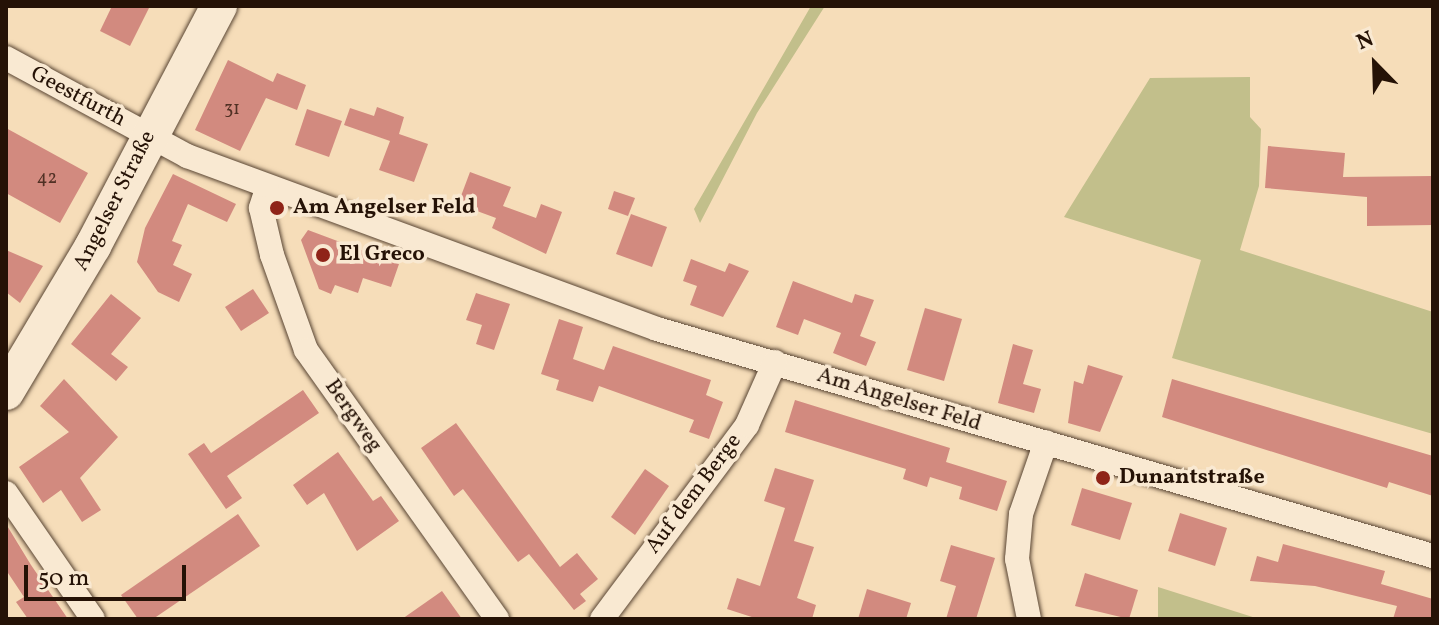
<!DOCTYPE html>
<html>
<head>
<meta charset="utf-8">
<style>
	body { margin:0 }
	#map { position:relative; width:1439px; height:625px; overflow:hidden; background:#f6ddb9; font-family:Vollkorn,serif }
	div>[style] { position:absolute }
	.green>* { inset:0; background:#c2bf8b }
	.building>* { inset:0; background:#d28a7f }
	.roads { filter:drop-shadow(0 0 2px #594533) drop-shadow(0 0 2px #594533) }
	.minor>* { height:24px; margin:-12px; padding:0 12px; transform-origin:12px; border-radius:12px; background:#f9e9d2 }
	.secondary>* { height:36px; margin:-18px; padding:0 18px; transform-origin:18px; border-radius:18px; background:#f9e9d2 }
	.dots>* { width:22px; height:22px; translate:-50% -50%; box-sizing:border-box; border:4px solid #f9e9d2; border-radius:50% }
	span { translate:-50% -50%; white-space:nowrap; text-align:center; line-height:1.15; -webkit-text-stroke:7px #f9e9d2; paint-order:stroke }
	.number-label { font-size:18px; color:#503024 }
	.number-label span { -webkit-text-stroke-width:0 }
	.street-label { font-size:22px; color:#251206 }
	.poi-label { font-size:22px; color:#251206; font-weight:700 }
	.left { translate:0 -50%; text-align:left }
	.frame { position:absolute; inset:0; border:8px solid #251206; pointer-events:none }
	.north { position:absolute; left:1335px; top:24px; width:80px; height:80px; -webkit-text-stroke:6px #f9e9d2; paint-order:stroke; rotate:337deg; font-size:22px; font-weight:700; line-height:32px; text-align:center; color:#251206 }
	.north::after { content:''; display:block; margin:auto; width:28px; height:36px; background:#251206; clip-path:polygon(50% 0,100% 100%,50% 72%,0 100%) }
	.scale { position:absolute; left:24px; top:565px; width:162px; height:36px; box-sizing:border-box; border:4px solid #251206; border-top:0; padding-left:10px; font-size:24px; line-height:28px; white-space:nowrap; color:#251206; -webkit-text-stroke:6px #f9e9d2; paint-order:stroke }
</style>
</head>
<body>
<div id="map">
	<div class="green">
		<i style="clip-path:polygon(811px 6px,825px 6px,757px 113px,700px 223px,694px 209px)"></i>
		<i style="clip-path:polygon(1250px 77px,1250px 117px,1261px 129px,1259px 186px,1240px 250px,1433px 312px,1433px 434px,1172px 358px,1201px 260px,1064px 217px,1150px 78px)"></i>
		<i style="clip-path:polygon(1158px 587px,1259px 619px,1158px 619px)"></i>
	</div>
	<div class="building">
		<i style="clip-path:polygon(112px 6px,150px 6px,130px 46px,100px 31px)"></i>
		<i style="clip-path:polygon(228px 60px,273px 82px,277px 73px,306px 85px,297px 110px,266px 98px,240px 151px,195px 130px)"></i>
		<i style="clip-path:polygon(377px 107px,404px 117px,399px 134px,428px 144px,414px 182px,379px 170px,390px 141px,344px 125px,350px 108px,374px 116px)"></i>
		<i style="clip-path:polygon(307px 109px,342px 121px,329px 157px,295px 145px)"></i>
		<i style="clip-path:polygon(6px 128px,88px 173px,60px 223px,6px 193px)"></i>
		<i style="clip-path:polygon(1268px 146px,1345px 153px,1343px 177px,1433px 176px,1433px 225px,1367px 226px,1367px 197px,1265px 188px)"></i>
		<i style="clip-path:polygon(470px 172px,511px 187px,503px 206px,536px 218px,541px 204px,562px 212px,546px 254px,492px 228px,496px 218px,458px 204px)"></i>
		<i style="clip-path:polygon(173px 174px,236px 204px,227px 222px,188px 204px,172px 241px,182px 245px,173px 265px,192px 274px,179px 302px,158px 292px,137px 262px,145px 228px)"></i>
		<i style="clip-path:polygon(614px 191px,635px 198px,628px 216px,608px 209px)"></i>
		<i style="clip-path:polygon(631px 214px,667px 227px,652px 267px,616px 254px)"></i>
		<i style="clip-path:polygon(308px 230px,399px 264px,391px 287px,363px 278px,358px 293px,335px 285px,331px 294px,319px 289px,301px 240px)"></i>
		<i style="clip-path:polygon(6px 250px,43px 266px,20px 303px,6px 292px)"></i>
		<i style="clip-path:polygon(691px 259px,725px 272px,729px 263px,749px 271px,723px 317px,690px 305px,697px 286px,683px 281px)"></i>
		<i style="clip-path:polygon(793px 281px,852px 303px,855px 294px,874px 300px,860px 336px,876px 342px,866px 366px,833px 353px,841px 333px,804px 319px,798px 335px,776px 327px)"></i>
		<i style="clip-path:polygon(253px 289px,269px 313px,241px 331px,225px 307px)"></i>
		<i style="clip-path:polygon(476px 293px,510px 304px,494px 350px,476px 344px,482px 325px,466px 320px)"></i>
		<i style="clip-path:polygon(111px 294px,141px 318px,111px 354px,128px 367px,116px 381px,71px 344px)"></i>
		<i style="clip-path:polygon(925px 308px,962px 319px,944px 381px,907px 370px)"></i>
		<i style="clip-path:polygon(559px 319px,583px 327px,573px 359px,604px 370px,613px 346px,711px 380px,706px 395px,723px 402px,709px 439px,689px 432px,694px 420px,599px 386px,593px 402px,556px 390px,559px 380px,541px 374px)"></i>
		<i style="clip-path:polygon(1013px 344px,1033px 350px,1023px 384px,1041px 389px,1034px 413px,998px 403px)"></i>
		<i style="clip-path:polygon(1088px 365px,1123px 376px,1100px 432px,1068px 423px,1074px 381px,1083px 384px)"></i>
		<i style="clip-path:polygon(64px 379px,118px 437px,80px 478px,101px 510px,82px 522px,61px 490px,43px 503px,19px 467px,69px 432px,40px 406px)"></i>
		<i style="clip-path:polygon(1172px 379px,1433px 456px,1433px 496px,1389px 482px,1387px 488px,1162px 417px)"></i>
		<i style="clip-path:polygon(303px 390px,319px 413px,227px 476px,242px 498px,226px 509px,188px 454px,204px 443px,211px 453px)"></i>
		<i style="clip-path:polygon(795px 400px,950px 448px,946px 462px,1007px 481px,997px 511px,959px 499px,962px 487px,930px 477px,927px 487px,903px 479px,906px 469px,785px 432px)"></i>
		<i style="clip-path:polygon(456px 423px,560px 567px,577px 553px,598px 579px,580px 594px,586px 601px,574px 610px,529px 554px,518px 562px,463px 489px,454px 496px,421px 448px)"></i>
		<i style="clip-path:polygon(338px 452px,373px 501px,381px 496px,399px 521px,357px 551px,324px 493px,307px 505px,293px 485px)"></i>
		<i style="clip-path:polygon(775px 468px,814px 480px,794px 541px,814px 547px,797px 598px,816px 605px,812px 619px,758px 619px,727px 609px,737px 578px,760px 586px,785px 508px,764px 501px)"></i>
		<i style="clip-path:polygon(645px 469px,669px 486px,635px 535px,611px 517px)"></i>
		<i style="clip-path:polygon(1082px 488px,1132px 503px,1120px 540px,1071px 525px)"></i>
		<i style="clip-path:polygon(1180px 513px,1227px 528px,1215px 566px,1168px 551px)"></i>
		<i style="clip-path:polygon(238px 514px,260px 546px,153px 619px,138px 619px,121px 595px)"></i>
		<i style="clip-path:polygon(6px 524px,31px 565px,68px 619px,28px 619px,16px 602px,24px 597px,6px 570px)"></i>
		<i style="clip-path:polygon(1283px 544px,1385px 571px,1381px 584px,1433px 599px,1433px 619px,1393px 619px,1397px 606px,1315px 586px,1250px 581px,1257px 556px,1278px 562px)"></i>
		<i style="clip-path:polygon(951px 545px,995px 558px,976px 619px,946px 619px,956px 586px,940px 581px)"></i>
		<i style="clip-path:polygon(1085px 573px,1138px 590px,1129px 619px,1075px 606px)"></i>
		<i style="clip-path:polygon(867px 589px,911px 603px,906px 619px,858px 619px)"></i>
		<i style="clip-path:polygon(442px 591px,462px 619px,402px 619px)"></i>
	</div>
	<div class="roads">
		<div class="minor">
			<i style="left:6px;top:58px;width:206px;rotate:28.4deg"></i>
			<i style="left:187px;top:156px;width:501px;rotate:20.21deg"></i>
			<i style="left:657px;top:329px;width:809px;rotate:16.31deg"></i>
			<i style="left:267px;top:189px;width:20px;rotate:108deg"></i>
			<i style="left:261px;top:208px;width:48px;rotate:76.8deg"></i>
			<i style="left:272px;top:255px;width:101px;rotate:70.3deg"></i>
			<i style="left:306px;top:350px;width:330px;rotate:54.6deg"></i>
			<i style="left:6px;top:493px;width:153px;rotate:55.4deg"></i>
			<i style="left:602px;top:619px;width:242px;rotate:-53.2deg"></i>
			<i style="left:747px;top:425px;width:69px;rotate:-66deg"></i>
			<i style="left:1029px;top:619px;width:61px;rotate:-101.3deg"></i>
			<i style="left:1017px;top:559px;width:45px;rotate:-84.9deg"></i>
			<i style="left:1021px;top:514px;width:76px;rotate:-70.9deg"></i>
		</div>
		<div class="secondary">
			<i style="left:6px;top:392px;width:170px;rotate:-59.2deg"></i>
			<i style="left:93px;top:246px;width:271px;rotate:-62.3deg"></i>
		</div>
	</div>
	<div class="dots">
		<i style="left:277px;top:208px;background:#8f2418"></i>
		<i style="left:323px;top:255px;background:#8f2418"></i>
		<i style="left:1103px;top:478px;background:#8f2418"></i>
	</div>
	<div class="number-label">
		<span style="left:232px;top:110px">31</span>
		<span style="left:47px;top:179px">42</span>
	</div>
	<div class="street-label">
		<span style="left:78px;top:97px;rotate:28deg">Geestfurth</span>
		<span style="left:115px;top:201px;rotate:-63deg">Angelser Straße</span>
		<span style="left:899px;top:400px;rotate:17deg">Am Angelser Feld</span>
		<span style="left:353px;top:416px;rotate:55deg">Bergweg</span>
		<span style="left:694px;top:494px;rotate:-53deg">Auf dem Berge</span>
	</div>
	<div class="poi-label">
		<span class="left" style="left:293px;top:208px">Am Angelser Feld</span>
		<span class="left" style="left:339px;top:255px">El Greco</span>
		<span class="left" style="left:1119px;top:478px">Dunantstraße</span>
	</div>
	<div class="frame"></div>
	<div class="north">N</div>
	<div class="scale">50 m</div>
</div>
</body>
</html>
